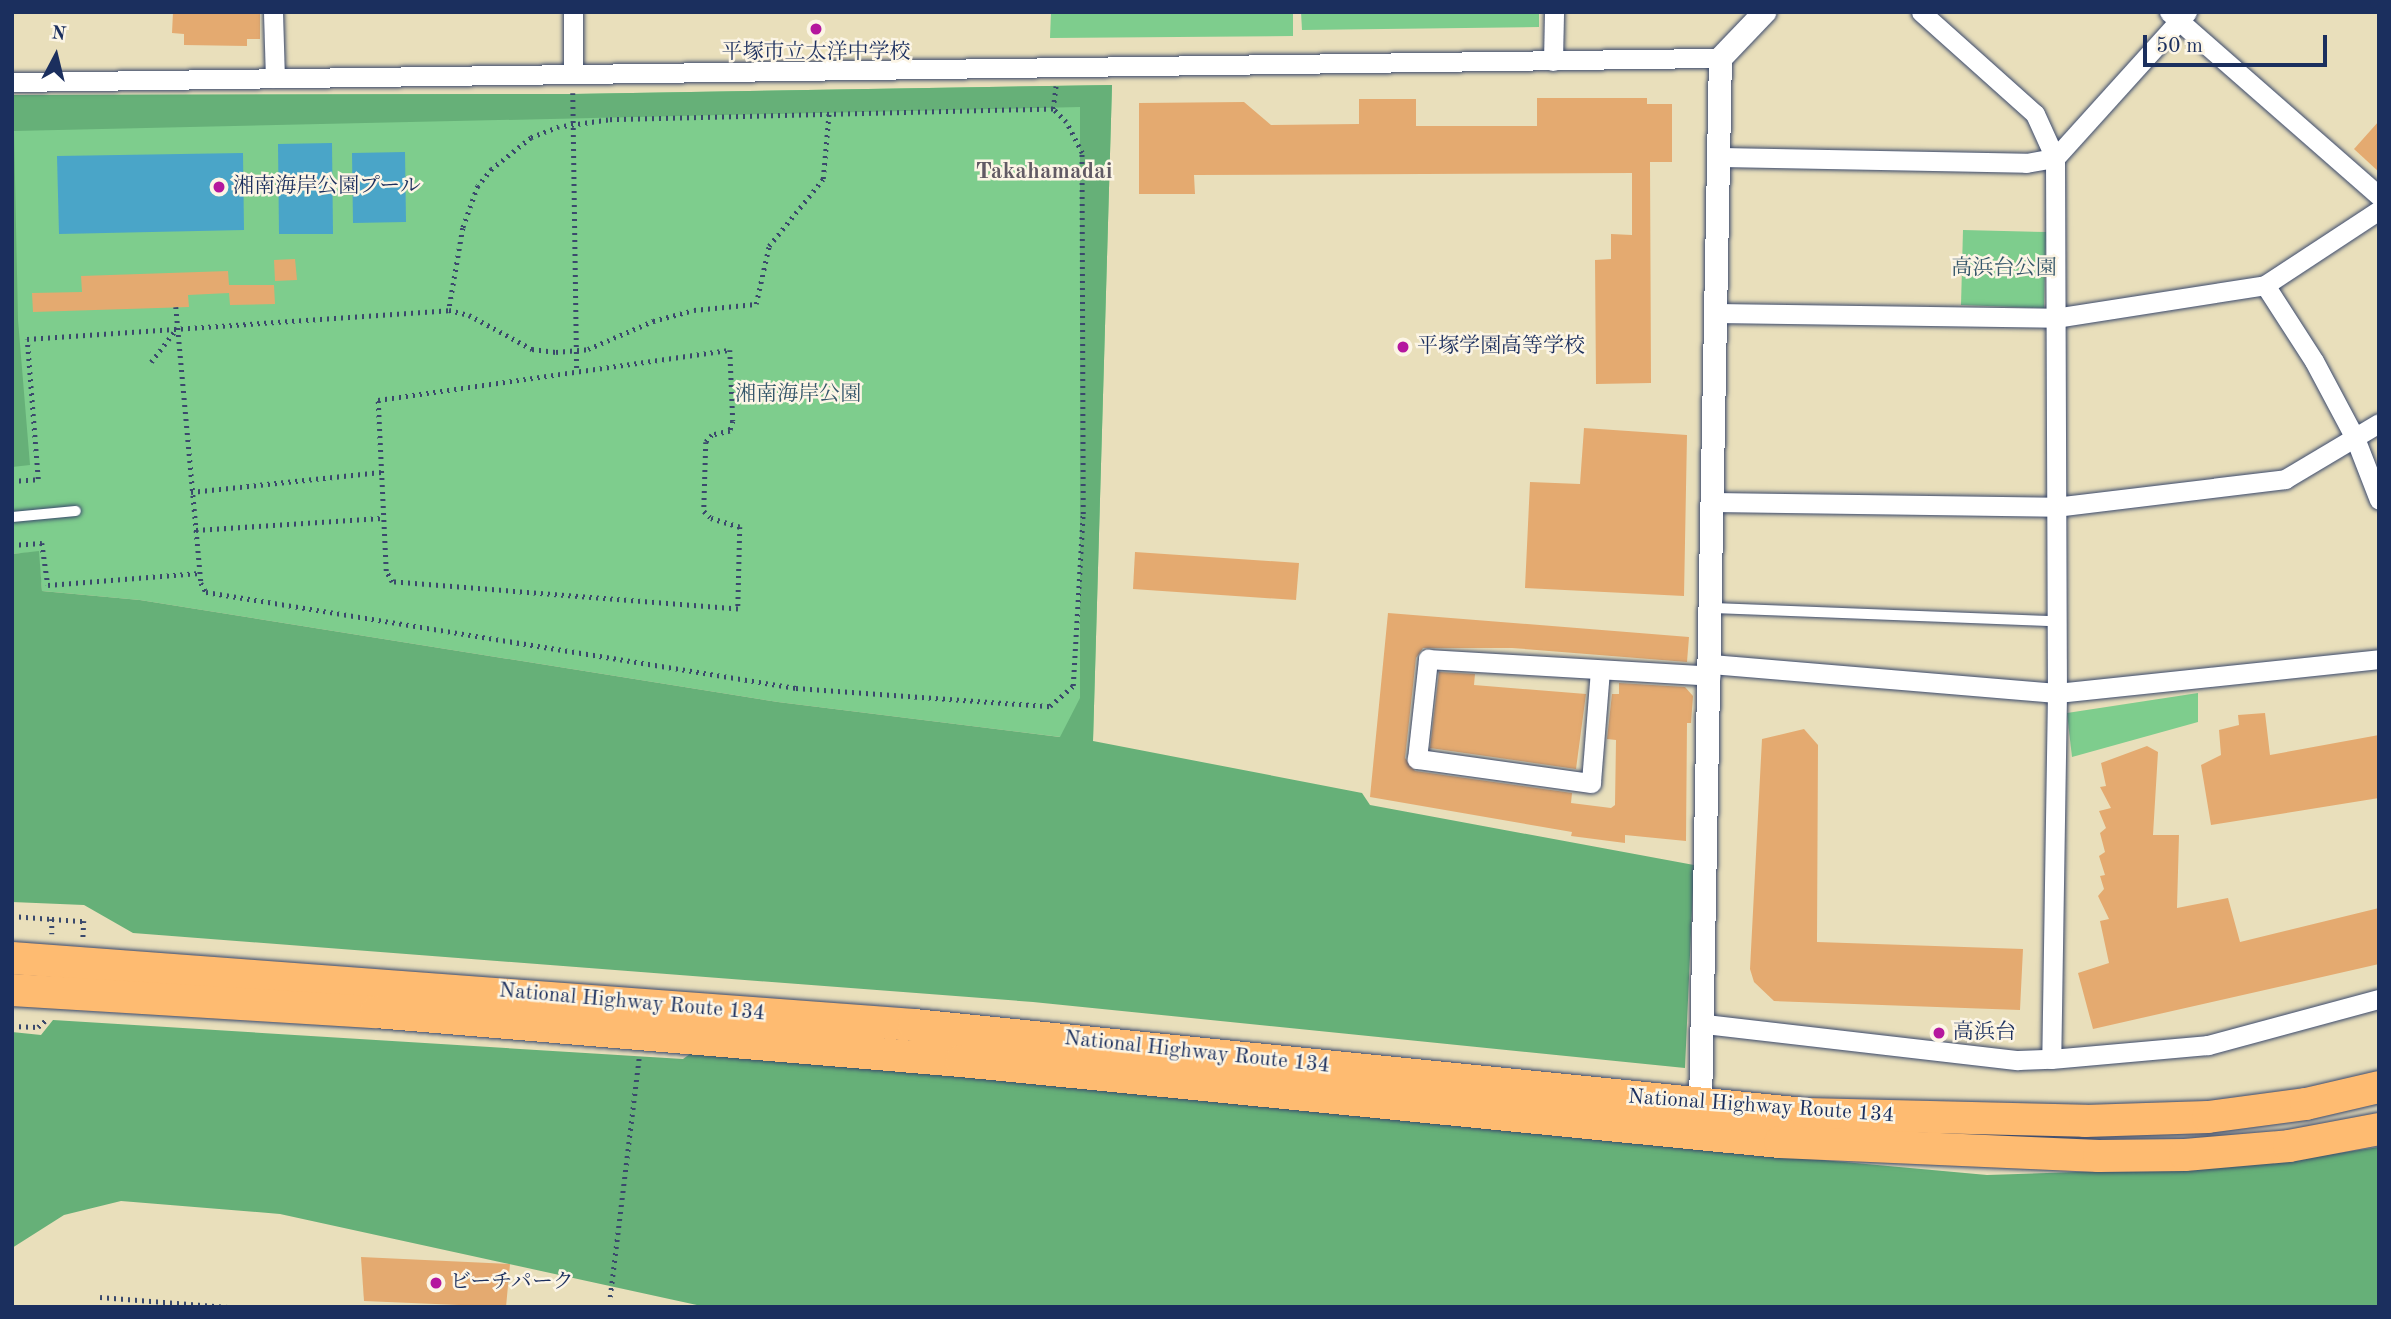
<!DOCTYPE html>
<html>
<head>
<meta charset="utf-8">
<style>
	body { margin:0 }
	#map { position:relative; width:2391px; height:1319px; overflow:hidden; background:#e9dfbb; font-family:"Old Standard TT","Noto Serif JP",serif }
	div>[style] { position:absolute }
	.green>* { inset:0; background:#7ecd8d }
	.forest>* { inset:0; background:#66b078 }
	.water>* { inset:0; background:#4aa5c8 }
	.building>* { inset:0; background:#e4aa70 }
	.path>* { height:4.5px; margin-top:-2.25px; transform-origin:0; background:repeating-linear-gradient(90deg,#3a496c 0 2px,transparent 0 7px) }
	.roads { filter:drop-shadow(0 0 2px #3a496c) drop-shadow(0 0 2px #3a496c) }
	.service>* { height:10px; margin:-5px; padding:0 5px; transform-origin:5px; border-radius:5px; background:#fff }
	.minor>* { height:19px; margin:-9.5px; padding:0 9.5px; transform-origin:9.5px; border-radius:9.5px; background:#fff }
	.tertiary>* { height:23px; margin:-11.5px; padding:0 11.5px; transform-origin:11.5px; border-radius:11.5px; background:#fff }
	.trunk>* { height:32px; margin:-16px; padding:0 16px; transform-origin:16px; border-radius:16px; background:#febb71 }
	.dots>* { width:19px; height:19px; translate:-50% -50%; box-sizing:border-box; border:4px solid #fcf5e5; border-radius:50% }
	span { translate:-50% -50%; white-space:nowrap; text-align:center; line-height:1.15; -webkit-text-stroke:5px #fcf5e5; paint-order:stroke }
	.poi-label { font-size:21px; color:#1b2f5e }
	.left { translate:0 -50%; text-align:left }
	.park-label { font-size:21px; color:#34566a }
	.street-label { font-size:21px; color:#1b2f5e }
	.neighbourhood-label { font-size:23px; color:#615a64; font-weight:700 }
	.frame { position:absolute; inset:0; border:14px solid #1b2f5e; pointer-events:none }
	.north { position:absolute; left:21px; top:21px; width:70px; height:70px; -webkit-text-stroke:5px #fcf5e5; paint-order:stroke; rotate:7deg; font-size:19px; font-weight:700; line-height:28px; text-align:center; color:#1b2f5e }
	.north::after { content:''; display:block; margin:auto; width:24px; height:32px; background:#1b2f5e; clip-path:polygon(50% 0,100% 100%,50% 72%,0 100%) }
	.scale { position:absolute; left:2143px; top:35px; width:184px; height:32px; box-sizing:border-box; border:4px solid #1b2f5e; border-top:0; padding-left:9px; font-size:21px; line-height:24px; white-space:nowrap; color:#1b2f5e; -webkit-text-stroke:5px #fcf5e5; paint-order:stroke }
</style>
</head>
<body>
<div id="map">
	<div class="green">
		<i style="clip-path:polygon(1051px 12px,1293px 12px,1293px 36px,1050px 38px)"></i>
		<i style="clip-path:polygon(1301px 12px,1539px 12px,1539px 27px,1302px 30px)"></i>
		<i style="clip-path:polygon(1112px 85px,1093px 741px,778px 702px,140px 600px,42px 591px,38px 552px,12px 554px,12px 95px,573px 94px)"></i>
		<i style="clip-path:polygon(1963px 230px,2046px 232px,2044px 308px,1961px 305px)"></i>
		<i style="clip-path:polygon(2198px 693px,2198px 722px,2072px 757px,2067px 713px)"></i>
	</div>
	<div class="forest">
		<i style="clip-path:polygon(1112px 85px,1093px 741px,1362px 793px,1370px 805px,1694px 865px,1685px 1068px,1033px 1002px,133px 933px,84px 905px,12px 902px,12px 554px,39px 551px,42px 591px,140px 600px,778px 702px,1060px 737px,1080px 698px,1080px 107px,14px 131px,18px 320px,30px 465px,12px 467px,12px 95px,573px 94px)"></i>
		<i style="clip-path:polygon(53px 1020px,683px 1059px,709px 1040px,1567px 1137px,1987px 1175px,2197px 1168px,2280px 1162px,2379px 1147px,2379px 1307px,706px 1307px,280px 1214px,121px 1201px,64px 1215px,12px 1248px,12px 1032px,41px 1035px)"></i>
	</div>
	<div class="water">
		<i style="clip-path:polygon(332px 143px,333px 234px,279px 234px,278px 144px)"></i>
		<i style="clip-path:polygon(405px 152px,406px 222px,353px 223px,352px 153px)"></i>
		<i style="clip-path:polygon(243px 153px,244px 230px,59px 234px,57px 156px)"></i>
	</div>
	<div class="building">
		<i style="clip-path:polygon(173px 12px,260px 13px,260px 39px,247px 39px,247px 46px,184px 45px,184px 34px,172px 33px)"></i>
		<i style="clip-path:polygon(1537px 98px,1647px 98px,1647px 104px,1672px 104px,1672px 162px,1650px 162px,1651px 383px,1596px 384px,1595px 260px,1611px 259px,1611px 234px,1632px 235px,1632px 173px,1194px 175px,1195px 194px,1139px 194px,1139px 103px,1244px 102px,1271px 125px,1359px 124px,1359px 99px,1416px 99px,1416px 126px,1537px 126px)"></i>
		<i style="clip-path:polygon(2379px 121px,2379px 172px,2354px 149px)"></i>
		<i style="clip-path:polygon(295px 259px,297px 280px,275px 281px,274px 260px)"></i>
		<i style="clip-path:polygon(228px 271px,229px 285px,274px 285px,275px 304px,230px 305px,229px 293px,188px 295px,189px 307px,33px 312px,32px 293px,82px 292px,81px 276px)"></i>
		<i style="clip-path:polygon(1584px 428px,1687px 435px,1684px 596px,1525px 588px,1530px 482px,1580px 484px)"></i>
		<i style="clip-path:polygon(1135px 552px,1299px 563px,1296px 600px,1133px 589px)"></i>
		<i style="clip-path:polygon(1388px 613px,1689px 637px,1687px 662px,1512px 648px,1423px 648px,1416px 658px,1405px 758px,1415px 771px,1572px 793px,1571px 803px,1611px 808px,1615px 805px,1616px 740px,1607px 739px,1612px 694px,1619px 694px,1619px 683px,1685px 687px,1693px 696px,1691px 723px,1687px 723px,1686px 841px,1625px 835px,1625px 843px,1571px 836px,1572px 832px,1370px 797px)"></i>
		<i style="clip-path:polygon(1439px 672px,1475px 674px,1474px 685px,1586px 694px,1576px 769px,1430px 748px)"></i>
		<i style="clip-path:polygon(2265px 713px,2270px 755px,2379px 735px,2379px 798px,2211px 825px,2201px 765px,2221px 755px,2219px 730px,2239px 725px,2238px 715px)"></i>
		<i style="clip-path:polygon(1804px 729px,1818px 745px,1817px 942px,2023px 949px,2020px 1010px,1774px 1001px,1754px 982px,1750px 969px,1762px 739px)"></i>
		<i style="clip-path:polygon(2147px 746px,2158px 752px,2153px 835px,2179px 835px,2177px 908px,2228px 898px,2240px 942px,2379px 908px,2379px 964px,2093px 1029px,2078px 973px,2109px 963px,2100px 921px,2109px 919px,2098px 896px,2104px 889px,2100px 876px,2105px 875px,2099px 856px,2105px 852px,2100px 833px,2106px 828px,2099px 811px,2111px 808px,2100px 787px,2106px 786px,2101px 763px)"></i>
		<i style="clip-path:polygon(361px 1257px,510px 1264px,506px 1307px,364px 1301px)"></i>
	</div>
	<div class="path">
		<i style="left:573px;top:93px;width:279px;rotate:89.2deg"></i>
		<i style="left:1053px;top:109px;width:23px;rotate:-83deg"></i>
		<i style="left:176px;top:307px;width:277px;rotate:84.8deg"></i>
		<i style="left:201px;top:583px;width:10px;rotate:61deg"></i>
		<i style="left:206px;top:592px;width:598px;rotate:9.24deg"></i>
		<i style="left:796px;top:688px;width:255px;rotate:4.1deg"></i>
		<i style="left:1050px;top:706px;width:30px;rotate:-41deg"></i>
		<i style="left:1073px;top:686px;width:172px;rotate:-86.7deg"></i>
		<i style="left:1083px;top:514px;width:361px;rotate:-90.2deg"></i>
		<i style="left:1082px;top:153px;width:35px;rotate:-117deg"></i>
		<i style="left:1066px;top:122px;width:18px;rotate:-135deg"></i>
		<i style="left:1053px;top:109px;width:445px;rotate:178.6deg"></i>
		<i style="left:608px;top:120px;width:49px;rotate:171.9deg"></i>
		<i style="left:559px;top:127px;width:30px;rotate:159deg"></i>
		<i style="left:531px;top:138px;width:50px;rotate:141.5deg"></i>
		<i style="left:492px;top:169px;width:22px;rotate:129deg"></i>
		<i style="left:478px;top:186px;width:45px;rotate:109.7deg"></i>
		<i style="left:463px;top:228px;width:83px;rotate:99.7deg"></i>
		<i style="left:730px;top:350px;width:71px;rotate:87.6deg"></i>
		<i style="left:733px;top:421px;width:10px;rotate:107deg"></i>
		<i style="left:730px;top:431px;width:18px;rotate:167deg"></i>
		<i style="left:712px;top:435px;width:9px;rotate:131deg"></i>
		<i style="left:706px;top:442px;width:69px;rotate:91.7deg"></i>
		<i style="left:704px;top:511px;width:10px;rotate:45deg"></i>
		<i style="left:711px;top:518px;width:30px;rotate:17deg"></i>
		<i style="left:740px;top:527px;width:82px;rotate:91.4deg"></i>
		<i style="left:738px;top:609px;width:347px;rotate:-175.5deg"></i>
		<i style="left:392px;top:582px;width:13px;rotate:-119deg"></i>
		<i style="left:386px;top:571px;width:171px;rotate:-92.7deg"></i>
		<i style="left:378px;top:400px;width:356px;rotate:-8.1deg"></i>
		<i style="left:151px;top:362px;width:43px;rotate:-52.6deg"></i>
		<i style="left:12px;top:481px;width:26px;rotate:-4deg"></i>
		<i style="left:38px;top:479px;width:140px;rotate:-94.5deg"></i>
		<i style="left:27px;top:339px;width:423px;rotate:-3.9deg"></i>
		<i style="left:449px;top:310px;width:21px;rotate:14deg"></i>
		<i style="left:469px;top:315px;width:72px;rotate:28.4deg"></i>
		<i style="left:532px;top:349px;width:24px;rotate:7deg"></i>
		<i style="left:556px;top:352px;width:32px;rotate:-5deg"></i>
		<i style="left:588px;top:349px;width:71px;rotate:-23.3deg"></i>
		<i style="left:653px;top:321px;width:42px;rotate:-15deg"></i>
		<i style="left:694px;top:310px;width:62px;rotate:-5.5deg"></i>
		<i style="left:756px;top:304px;width:59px;rotate:-77.4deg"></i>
		<i style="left:769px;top:246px;width:86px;rotate:-51.1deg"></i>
		<i style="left:823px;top:179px;width:67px;rotate:-84.9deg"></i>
		<i style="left:191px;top:492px;width:191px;rotate:-6deg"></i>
		<i style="left:196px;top:530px;width:186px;rotate:-3.7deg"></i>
		<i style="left:12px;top:545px;width:30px;rotate:-4deg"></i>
		<i style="left:42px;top:543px;width:42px;rotate:81.9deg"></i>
		<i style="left:48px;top:585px;width:152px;rotate:-4.5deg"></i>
		<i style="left:12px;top:916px;width:40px;rotate:4.3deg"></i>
		<i style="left:52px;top:919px;width:15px;rotate:90deg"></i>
		<i style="left:52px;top:919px;width:32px;rotate:4deg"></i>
		<i style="left:84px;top:921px;width:17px;rotate:93deg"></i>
		<i style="left:12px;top:1026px;width:26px;rotate:2deg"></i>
		<i style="left:38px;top:1027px;width:11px;rotate:-41deg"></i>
		<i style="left:100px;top:1297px;width:128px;rotate:4.5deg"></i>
		<i style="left:610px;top:1297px;width:240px;rotate:-83.1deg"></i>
	</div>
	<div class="roads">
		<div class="service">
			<i style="left:12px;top:517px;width:64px;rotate:-5.4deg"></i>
			<i style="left:1712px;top:608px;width:344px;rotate:2.2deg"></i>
		</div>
		<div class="minor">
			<i style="left:273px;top:12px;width:66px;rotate:88.3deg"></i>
			<i style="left:1921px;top:12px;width:153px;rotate:41.8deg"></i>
			<i style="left:2035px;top:114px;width:48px;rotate:65.6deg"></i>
			<i style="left:2055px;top:158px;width:535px;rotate:89.79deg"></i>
			<i style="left:2057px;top:693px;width:366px;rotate:90.9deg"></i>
			<i style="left:2169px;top:12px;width:279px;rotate:41.2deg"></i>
			<i style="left:1553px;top:61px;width:49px;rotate:-88.8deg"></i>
			<i style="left:573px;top:74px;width:62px;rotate:-90deg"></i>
			<i style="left:12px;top:82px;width:1708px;rotate:-0.81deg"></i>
			<i style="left:1721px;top:157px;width:305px;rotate:1.1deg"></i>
			<i style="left:2026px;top:163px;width:29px;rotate:-10deg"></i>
			<i style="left:2055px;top:158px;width:197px;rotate:-47.9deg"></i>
			<i style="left:2265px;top:285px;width:90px;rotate:57.2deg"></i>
			<i style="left:2314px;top:361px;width:87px;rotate:62deg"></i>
			<i style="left:2355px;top:438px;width:66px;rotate:68.8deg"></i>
			<i style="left:1716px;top:313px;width:339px;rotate:0.8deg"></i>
			<i style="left:2055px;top:318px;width:213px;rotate:-8.9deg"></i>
			<i style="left:2265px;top:285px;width:136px;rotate:-33.3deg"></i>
			<i style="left:1713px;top:502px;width:342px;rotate:0.8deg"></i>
			<i style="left:2055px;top:507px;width:232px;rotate:-6.9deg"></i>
			<i style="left:2285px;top:479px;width:109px;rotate:-30.8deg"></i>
			<i style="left:1711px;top:664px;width:347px;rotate:4.8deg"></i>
			<i style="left:2057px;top:693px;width:324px;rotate:-6deg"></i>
			<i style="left:1600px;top:670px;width:113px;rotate:94.6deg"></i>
			<i style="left:1591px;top:783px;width:176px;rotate:-172.1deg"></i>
			<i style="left:1417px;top:759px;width:101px;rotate:-83.7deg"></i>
			<i style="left:1428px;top:659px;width:283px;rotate:3.4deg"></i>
			<i style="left:1705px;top:1024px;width:315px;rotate:6.6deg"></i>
			<i style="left:2018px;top:1060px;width:33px;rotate:-2deg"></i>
			<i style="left:2051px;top:1059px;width:158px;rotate:-5.1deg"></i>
			<i style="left:2208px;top:1045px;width:177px;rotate:-15.1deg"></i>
		</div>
		<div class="tertiary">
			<i style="left:1700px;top:1106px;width:1048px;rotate:-88.91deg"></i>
			<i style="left:1720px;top:58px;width:64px;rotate:-46.3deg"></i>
		</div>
		<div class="trunk">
			<i style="left:12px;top:958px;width:904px;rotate:4.25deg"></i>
			<i style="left:914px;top:1025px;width:896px;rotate:5.7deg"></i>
			<i style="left:1806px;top:1114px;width:279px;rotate:1.4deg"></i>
			<i style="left:2085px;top:1121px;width:123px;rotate:-1.9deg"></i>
			<i style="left:2208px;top:1117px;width:99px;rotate:-7.6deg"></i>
			<i style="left:2306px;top:1104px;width:75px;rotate:-13.1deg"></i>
			<i style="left:12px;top:990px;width:365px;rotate:3.5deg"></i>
			<i style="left:376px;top:1012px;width:587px;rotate:4.79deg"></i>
			<i style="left:961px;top:1061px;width:823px;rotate:5.65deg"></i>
			<i style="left:1780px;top:1142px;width:319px;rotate:2.5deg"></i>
			<i style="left:2099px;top:1156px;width:86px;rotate:-0.7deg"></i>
			<i style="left:2185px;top:1155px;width:104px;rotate:-4.9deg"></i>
			<i style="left:2289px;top:1146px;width:92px;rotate:-10.7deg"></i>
		</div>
	</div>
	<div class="dots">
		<i style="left:816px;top:29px;background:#b5179e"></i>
		<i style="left:219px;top:187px;background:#b5179e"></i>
		<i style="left:1403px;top:347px;background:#b5179e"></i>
		<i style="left:1939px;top:1033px;background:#b5179e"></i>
		<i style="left:436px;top:1283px;background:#b5179e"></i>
	</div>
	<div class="poi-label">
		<span style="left:816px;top:53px">平塚市立太洋中学校</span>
		<span class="left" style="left:233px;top:187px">湘南海岸公園プール</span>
		<span class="left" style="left:1417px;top:347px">平塚学園高等学校</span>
		<span class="left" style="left:1953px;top:1033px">高浜台</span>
		<span class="left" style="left:450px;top:1283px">ビーチパーク</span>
	</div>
	<div class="park-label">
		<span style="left:2004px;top:269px">高浜台公園</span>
		<span style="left:798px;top:395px">湘南海岸公園</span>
	</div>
	<div class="street-label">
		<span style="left:632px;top:1003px;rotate:5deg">National Highway Route 134</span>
		<span style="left:1197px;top:1053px;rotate:6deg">National Highway Route 134</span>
		<span style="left:1761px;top:1107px;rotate:4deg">National Highway Route 134</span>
	</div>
	<div class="neighbourhood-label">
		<span style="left:1044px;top:172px">Takahamadai</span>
	</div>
	<div class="frame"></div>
	<div class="north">N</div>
	<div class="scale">50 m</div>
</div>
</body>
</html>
